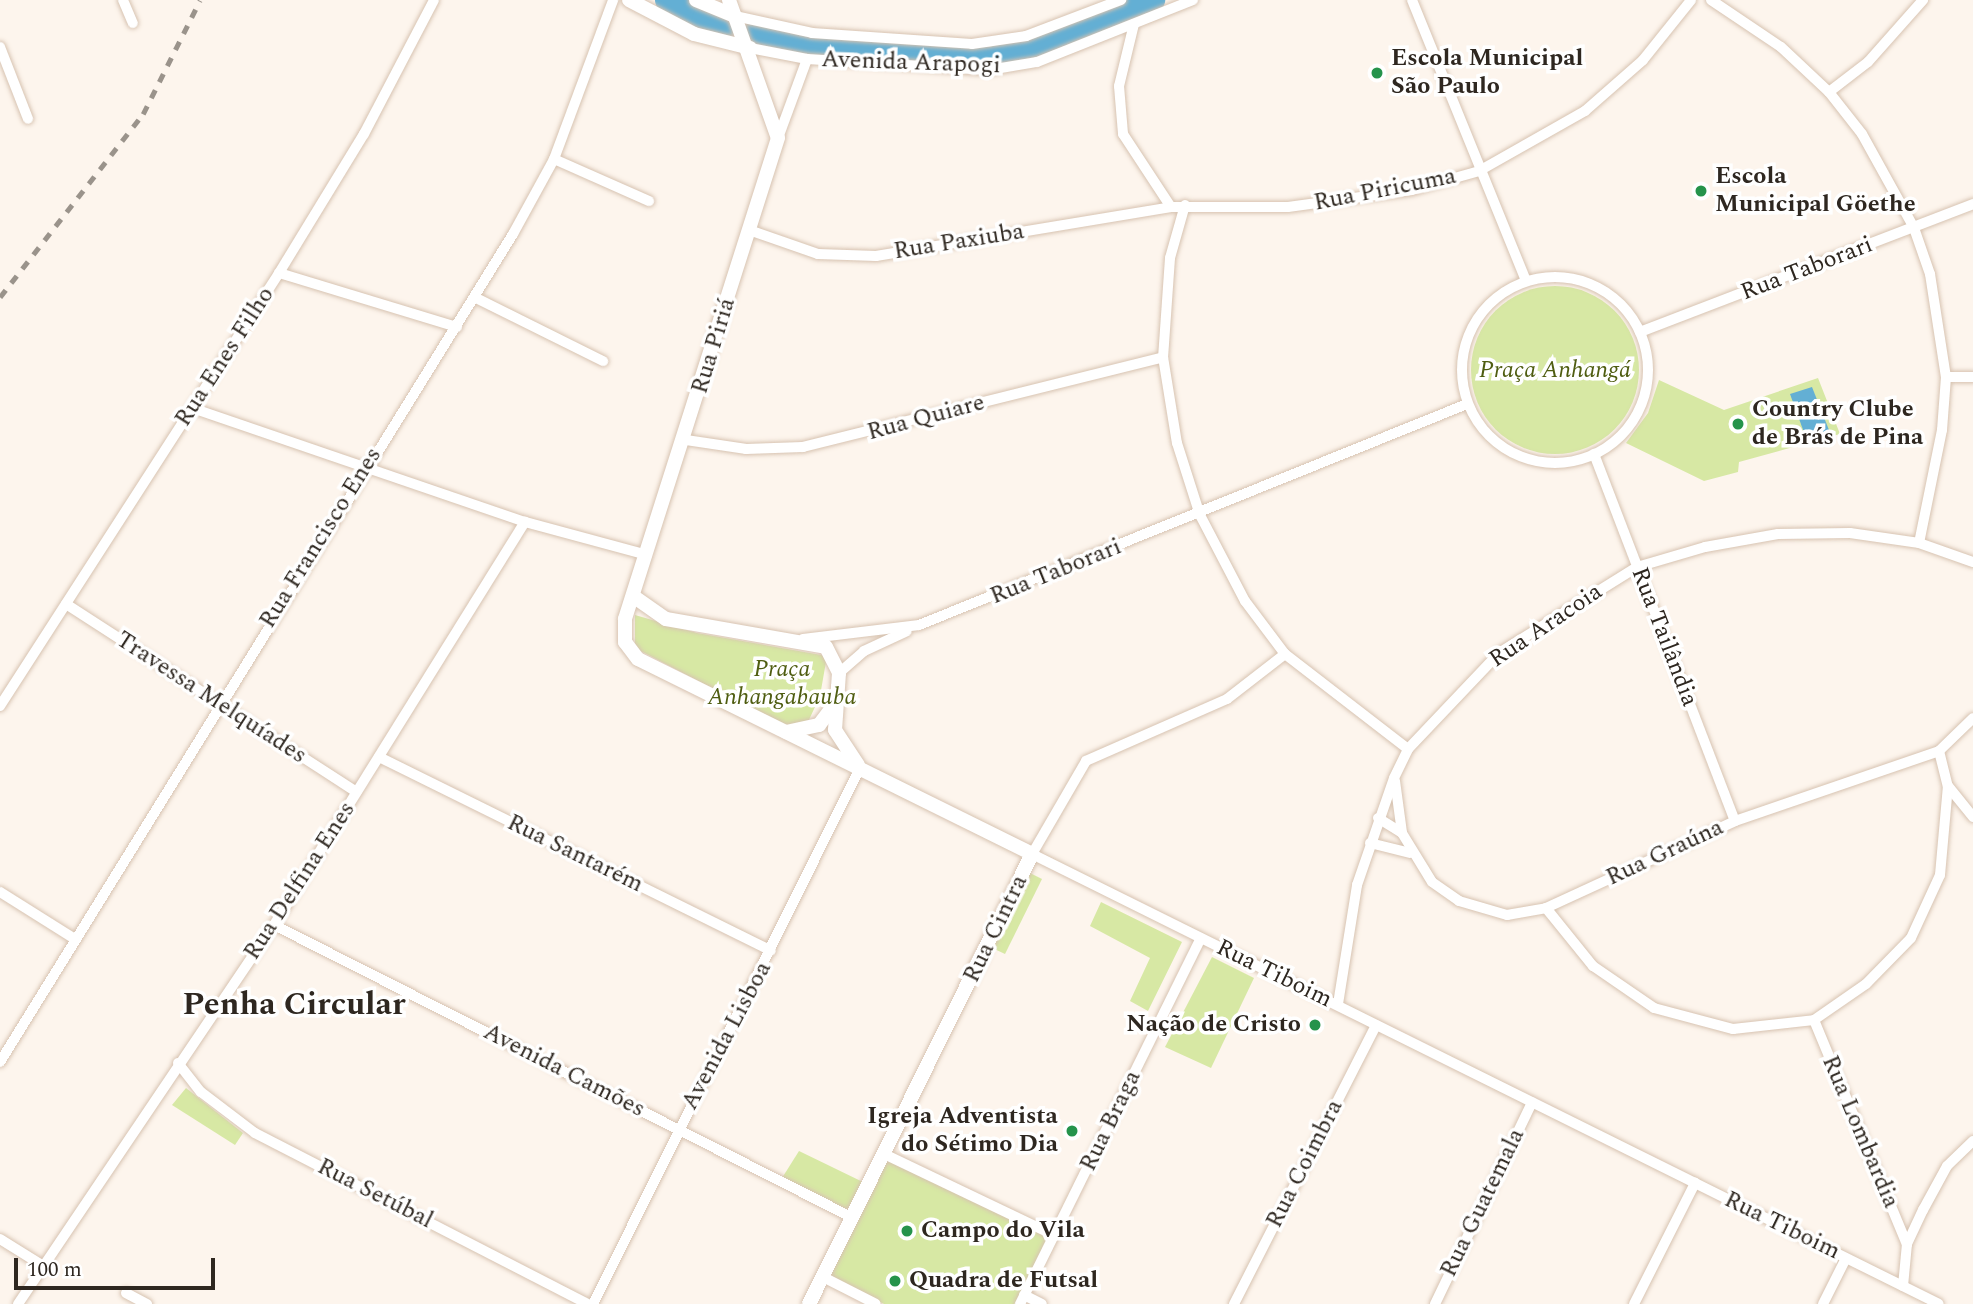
<!DOCTYPE html>
<html>
<head>
<meta charset="utf-8">
<style>
	body { margin:0 }
	#map { position:relative; width:1973px; height:1304px; overflow:hidden; background:#fdf5ed; font-family:Spectral,serif }
	div>[style] { position:absolute }
	.green>* { inset:0; background:#d7e8a4 }
	.round { border-radius:50% }
	.water>* { inset:0; background:#63afd4 }
	.river>* { height:24px; margin:-12px; padding:0 12px; transform-origin:12px; border-radius:12px; background:#63afd4 }
	.roads { filter:drop-shadow(0 0 2px #d7c3b1) drop-shadow(0 0 2px #d7c3b1) }
	.minor>* { height:10px; margin:-5px; padding:0 5px; transform-origin:5px; border-radius:5px; background:#fff }
	.minor>.ring { margin:-5px; padding:0; box-sizing:content-box; background:none; border:10px solid #fff; border-radius:50% }
	.tertiary>* { height:14px; margin:-7px; padding:0 7px; transform-origin:7px; border-radius:7px; background:#fff }
	.rail>* { height:4.5px; margin-top:-2.25px; transform-origin:0; background:repeating-linear-gradient(90deg,#9a938b 0 9px,transparent 0 18px) }
	.dots>* { width:19px; height:19px; translate:-50% -50%; box-sizing:border-box; border:4px solid #fff; border-radius:50% }
	span { translate:-50% -50%; white-space:nowrap; text-align:center; line-height:1.15; -webkit-text-stroke:7px #fff; paint-order:stroke }
	.poi-label { font-size:24px; color:#2e2720; font-weight:700 }
	.left { translate:0 -50%; text-align:left }
	.right { translate:-100% -50%; text-align:right }
	.street-label { font-size:24px; color:#2e2720 }
	.park-label { font-size:24px; color:#4f5d11; font-style:italic }
	.district-label { font-size:32px; color:#2e2720; font-weight:700 }
	.scale { position:absolute; left:14px; top:1258px; width:201px; height:32px; box-sizing:border-box; border:4px solid #2e2720; border-top:0; padding-left:9px; font-size:21px; line-height:24px; white-space:nowrap; color:#2e2720; -webkit-text-stroke:5px #fff; paint-order:stroke }
</style>
</head>
<body>
<div id="map">
	<div class="green">
		<i class="round" style="left:1471px;top:286px;width:168px;height:168px"></i>
		<i style="clip-path:polygon(1818px 378px,1840px 434px,1739px 462px,1738px 472px,1704px 481px,1626px 443px,1648px 413px,1659px 380px,1724px 410px)"></i>
		<i style="clip-path:polygon(635px 615px,697px 633px,827px 656px,820px 696px,802px 735px,635px 648px)"></i>
		<i style="clip-path:polygon(1026px 871px,1042px 879px,1005px 954px,988px 946px)"></i>
		<i style="clip-path:polygon(1101px 902px,1182px 942px,1148px 1011px,1130px 1001px,1150px 958px,1090px 926px)"></i>
		<i style="clip-path:polygon(1212px 957px,1254px 978px,1211px 1068px,1165px 1047px)"></i>
		<i style="clip-path:polygon(186px 1088px,243px 1133px,235px 1145px,172px 1105px)"></i>
		<i style="clip-path:polygon(799px 1151px,867px 1184px,852px 1214px,782px 1178px)"></i>
		<i style="clip-path:polygon(887px 1160px,1049px 1237px,1017px 1304px,884px 1304px,827px 1275px)"></i>
	</div>
	<div class="water">
		<i style="clip-path:polygon(1812px 387px,1829px 430px,1806px 438px,1790px 394px)"></i>
	</div>
	<div class="river">
		<i style="left:667px;top:0;width:42px;rotate:27.2deg"></i>
		<i style="left:704px;top:19px;width:79px;rotate:16.8deg"></i>
		<i style="left:780px;top:42px;width:210px;rotate:4.7deg"></i>
		<i style="left:989px;top:59px;width:46px;rotate:-12.5deg"></i>
		<i style="left:1034px;top:49px;width:129px;rotate:-22.4deg"></i>
	</div>
	<div class="roads">
		<div class="minor">
			<i style="left:123px;top:0;width:25px;rotate:67deg"></i>
			<i style="left:1412px;top:0;width:303px;rotate:67.9deg"></i>
			<i style="left:1711px;top:0;width:84px;rotate:33.9deg"></i>
			<i style="left:1781px;top:47px;width:66px;rotate:43.2deg"></i>
			<i style="left:1829px;top:92px;width:53px;rotate:51.8deg"></i>
			<i style="left:1862px;top:134px;width:107px;rotate:61deg"></i>
			<i style="left:1914px;top:228px;width:49px;rotate:70.8deg"></i>
			<i style="left:1930px;top:274px;width:104px;rotate:81.2deg"></i>
			<i style="left:1946px;top:377px;width:53px;rotate:94.3deg"></i>
			<i style="left:1942px;top:430px;width:115px;rotate:101.5deg"></i>
			<i style="left:735px;top:16px;width:79px;rotate:12.4deg"></i>
			<i style="left:812px;top:33px;width:160px;rotate:3.9deg"></i>
			<i style="left:972px;top:44px;width:55px;rotate:-8.4deg"></i>
			<i style="left:1026px;top:36px;width:102px;rotate:-20.8deg"></i>
			<i style="left:1134px;top:24px;width:64px;rotate:103.6deg"></i>
			<i style="left:1119px;top:86px;width:48px;rotate:85.2deg"></i>
			<i style="left:1123px;top:134px;width:87px;rotate:56.7deg"></i>
			<i style="left:0;top:47px;width:77px;rotate:68.7deg"></i>
			<i style="left:750px;top:48px;width:58px;rotate:10.9deg"></i>
			<i style="left:807px;top:59px;width:182px;rotate:3.5deg"></i>
			<i style="left:989px;top:70px;width:49px;rotate:-9.5deg"></i>
			<i style="left:1037px;top:62px;width:168px;rotate:-21.7deg"></i>
			<i style="left:1829px;top:92px;width:49px;rotate:-37.6deg"></i>
			<i style="left:1868px;top:62px;width:83px;rotate:-48.4deg"></i>
			<i style="left:778px;top:138px;width:84px;rotate:-69.8deg"></i>
			<i style="left:554px;top:159px;width:104px;rotate:23.9deg"></i>
			<i style="left:1185px;top:205px;width:55px;rotate:105.8deg"></i>
			<i style="left:1170px;top:258px;width:99px;rotate:94deg"></i>
			<i style="left:1163px;top:357px;width:87px;rotate:80.8deg"></i>
			<i style="left:1177px;top:443px;width:76px;rotate:72.3deg"></i>
			<i style="left:1200px;top:515px;width:97px;rotate:62.4deg"></i>
			<i style="left:1245px;top:601px;width:66px;rotate:53deg"></i>
			<i style="left:1285px;top:654px;width:155px;rotate:37.7deg"></i>
			<i style="left:749px;top:230px;width:73px;rotate:19.2deg"></i>
			<i style="left:818px;top:254px;width:58px;rotate:2deg"></i>
			<i style="left:876px;top:256px;width:299px;rotate:-9.4deg"></i>
			<i style="left:1171px;top:207px;width:117px"></i>
			<i style="left:1288px;top:207px;width:125px;rotate:-7.8deg"></i>
			<i style="left:1412px;top:190px;width:70px;rotate:-15.8deg"></i>
			<i style="left:1479px;top:171px;width:122px;rotate:-29.5deg"></i>
			<i style="left:1585px;top:111px;width:77px;rotate:-41.3deg"></i>
			<i style="left:1643px;top:60px;width:77px;rotate:-51.3deg"></i>
			<i style="left:279px;top:273px;width:186px;rotate:16.9deg"></i>
			<i class="ring" style="left:1462px;top:277px;width:176px;height:176px"></i>
			<i style="left:476px;top:298px;width:142px;rotate:26.4deg"></i>
			<i style="left:1640px;top:332px;width:357px;rotate:-21deg"></i>
			<i style="left:1946px;top:377px;width:27px"></i>
			<i style="left:192px;top:408px;width:352px;rotate:18.9deg"></i>
			<i style="left:525px;top:522px;width:126px;rotate:15.1deg"></i>
			<i style="left:686px;top:440px;width:61px;rotate:8.5deg"></i>
			<i style="left:746px;top:449px;width:57px;rotate:-2deg"></i>
			<i style="left:803px;top:447px;width:371px;rotate:-14deg"></i>
			<i style="left:1594px;top:454px;width:393px;rotate:69deg"></i>
			<i style="left:66px;top:604px;width:346px;rotate:32.9deg"></i>
			<i style="left:803px;top:639px;width:117px;rotate:-6.9deg"></i>
			<i style="left:919px;top:625px;width:591px;rotate:-21.96deg"></i>
			<i style="left:1285px;top:654px;width:73px;rotate:142.2deg"></i>
			<i style="left:1227px;top:699px;width:154px;rotate:156.3deg"></i>
			<i style="left:1086px;top:761px;width:108px;rotate:120.1deg"></i>
			<i style="left:1032px;top:854px;width:1012px;rotate:26.39deg"></i>
			<i style="left:839px;top:673px;width:33px;rotate:-41deg"></i>
			<i style="left:864px;top:651px;width:47px;rotate:-24.9deg"></i>
			<i style="left:0;top:706px;width:515px;rotate:-57.2deg"></i>
			<i style="left:279px;top:273px;width:163px;rotate:-58.6deg"></i>
			<i style="left:364px;top:134px;width:151px;rotate:-62.4deg"></i>
			<i style="left:1939px;top:751px;width:36px;rotate:76deg"></i>
			<i style="left:1948px;top:786px;width:40px;rotate:51deg"></i>
			<i style="left:379px;top:757px;width:437px;rotate:26.3deg"></i>
			<i style="left:1395px;top:781px;width:52px;rotate:82.3deg"></i>
			<i style="left:1378px;top:818px;width:28px;rotate:32deg"></i>
			<i style="left:1402px;top:833px;width:57px;rotate:58.5deg"></i>
			<i style="left:1432px;top:882px;width:33px;rotate:35deg"></i>
			<i style="left:1459px;top:901px;width:50px;rotate:16.3deg"></i>
			<i style="left:1507px;top:915px;width:40px;rotate:-10deg"></i>
			<i style="left:1546px;top:908px;width:208px;rotate:-24.7deg"></i>
			<i style="left:1735px;top:821px;width:216px;rotate:-18.9deg"></i>
			<i style="left:1939px;top:751px;width:47px;rotate:-44.1deg"></i>
			<i style="left:1370px;top:843px;width:41px;rotate:14deg"></i>
			<i style="left:0;top:892px;width:89px;rotate:32.1deg"></i>
			<i style="left:1546px;top:908px;width:75px;rotate:51deg"></i>
			<i style="left:1593px;top:966px;width:74px;rotate:34.5deg"></i>
			<i style="left:1654px;top:1008px;width:82px;rotate:14.9deg"></i>
			<i style="left:1733px;top:1029px;width:81px;rotate:-6.3deg"></i>
			<i style="left:1814px;top:1020px;width:63px;rotate:-34.7deg"></i>
			<i style="left:1866px;top:984px;width:64px;rotate:-45.6deg"></i>
			<i style="left:1911px;top:938px;width:69px;rotate:-65.3deg"></i>
			<i style="left:1940px;top:875px;width:89px;rotate:-84.9deg"></i>
			<i style="left:274px;top:925px;width:649px;rotate:26.84deg"></i>
			<i style="left:1338px;top:1004px;width:121px;rotate:-80.9deg"></i>
			<i style="left:1357px;top:885px;width:113px;rotate:-70.9deg"></i>
			<i style="left:1394px;top:778px;width:32px;rotate:-64deg"></i>
			<i style="left:1408px;top:749px;width:132px;rotate:-46.5deg"></i>
			<i style="left:1499px;top:653px;width:163px;rotate:-31.9deg"></i>
			<i style="left:1637px;top:567px;width:71px;rotate:-16.4deg"></i>
			<i style="left:1705px;top:547px;width:74px;rotate:-10.1deg"></i>
			<i style="left:1778px;top:534px;width:72px;rotate:-0.8deg"></i>
			<i style="left:1850px;top:533px;width:70px;rotate:8.2deg"></i>
			<i style="left:1919px;top:543px;width:57px;rotate:19.4deg"></i>
			<i style="left:1814px;top:1020px;width:243px;rotate:67.5deg"></i>
			<i style="left:0;top:1062px;width:974px;rotate:-58.22deg"></i>
			<i style="left:513px;top:234px;width:85px;rotate:-61.3deg"></i>
			<i style="left:554px;top:159px;width:170px;rotate:-69.6deg"></i>
			<i style="left:178px;top:1063px;width:37px;rotate:52deg"></i>
			<i style="left:201px;top:1092px;width:68px;rotate:37.2deg"></i>
			<i style="left:255px;top:1133px;width:374px;rotate:27.2deg"></i>
			<i style="left:886px;top:1155px;width:186px;rotate:25.5deg"></i>
			<i style="left:0;top:1239px;width:53px;rotate:31.9deg"></i>
			<i style="left:823px;top:1277px;width:59px;rotate:27deg"></i>
			<i style="left:1903px;top:1286px;width:42px;rotate:-84.6deg"></i>
			<i style="left:1907px;top:1244px;width:38px;rotate:-65deg"></i>
			<i style="left:1923px;top:1210px;width:50px;rotate:-61.4deg"></i>
			<i style="left:1947px;top:1166px;width:36px;rotate:-44deg"></i>
			<i style="left:126px;top:1293px;width:24px;rotate:28deg"></i>
			<i style="left:1024px;top:1295px;width:20px;rotate:27deg"></i>
			<i style="left:18px;top:1304px;width:457px;rotate:-56deg"></i>
			<i style="left:274px;top:925px;width:475px;rotate:-58.1deg"></i>
			<i style="left:593px;top:1304px;width:599px;rotate:-63.52deg"></i>
			<i style="left:1020px;top:1304px;width:408px;rotate:-63.7deg"></i>
			<i style="left:1234px;top:1304px;width:313px;rotate:-63deg"></i>
			<i style="left:1435px;top:1304px;width:224px;rotate:-64.3deg"></i>
			<i style="left:1634px;top:1304px;width:136px;rotate:-63.2deg"></i>
			<i style="left:1823px;top:1304px;width:51px;rotate:-63.4deg"></i>
		</div>
		<div class="tertiary">
			<i style="left:629px;top:0;width:73px;rotate:27.6deg"></i>
			<i style="left:694px;top:34px;width:58px;rotate:14deg"></i>
			<i style="left:696px;top:0;width:42px;rotate:22.3deg"></i>
			<i style="left:729px;top:0;width:146px;rotate:70.5deg"></i>
			<i style="left:778px;top:138px;width:505px;rotate:107.65deg"></i>
			<i style="left:625px;top:619px;width:23px;rotate:90deg"></i>
			<i style="left:625px;top:642px;width:21px;rotate:53deg"></i>
			<i style="left:638px;top:659px;width:440px;rotate:26.3deg"></i>
			<i style="left:1032px;top:854px;width:502px;rotate:116.36deg"></i>
			<i style="left:633px;top:596px;width:40px;rotate:34.9deg"></i>
			<i style="left:666px;top:619px;width:162px;rotate:9.9deg"></i>
			<i style="left:826px;top:647px;width:29px;rotate:63deg"></i>
			<i style="left:839px;top:673px;width:57px;rotate:94deg"></i>
			<i style="left:835px;top:730px;width:42px;rotate:56.7deg"></i>
			<i style="left:786px;top:732px;width:34px;rotate:-12deg"></i>
			<i style="left:819px;top:725px;width:21px;rotate:-53deg"></i>
		</div>
	</div>
	<div class="rail">
		<i style="left:0;top:297px;width:232px;rotate:-52deg"></i>
		<i style="left:143px;top:114px;width:127px;rotate:-63.4deg"></i>
	</div>
	<div class="dots">
		<i style="left:1377px;top:73px;background:#25934b"></i>
		<i style="left:1701px;top:191px;background:#25934b"></i>
		<i style="left:1738px;top:424px;background:#25934b"></i>
		<i style="left:1315px;top:1025px;background:#25934b"></i>
		<i style="left:1072px;top:1131px;background:#25934b"></i>
		<i style="left:907px;top:1231px;background:#25934b"></i>
		<i style="left:895px;top:1281px;background:#25934b"></i>
	</div>
	<div class="poi-label">
		<span class="left" style="left:1391px;top:73px">Escola Municipal<br>São Paulo</span>
		<span class="left" style="left:1715px;top:191px">Escola<br>Municipal Göethe</span>
		<span class="left" style="left:1752px;top:424px">Country Clube<br>de Brás de Pina</span>
		<span class="right" style="left:1301px;top:1025px">Nação de Cristo</span>
		<span class="right" style="left:1058px;top:1131px">Igreja Adventista<br>do Sétimo Dia</span>
		<span class="left" style="left:921px;top:1231px">Campo do Vila</span>
		<span class="left" style="left:909px;top:1281px">Quadra de Futsal</span>
	</div>
	<div class="street-label">
		<span style="left:911px;top:63px;rotate:2deg">Avenida Arapogi</span>
		<span style="left:1385px;top:190px;rotate:-11deg">Rua Piricuma</span>
		<span style="left:959px;top:242px;rotate:-9deg">Rua Paxiuba</span>
		<span style="left:1807px;top:269px;rotate:-21deg">Rua Taborari</span>
		<span style="left:714px;top:346px;rotate:-73deg">Rua Piriá</span>
		<span style="left:225px;top:357px;rotate:-57deg">Rua Enes Filho</span>
		<span style="left:926px;top:418px;rotate:-15deg">Rua Quiare</span>
		<span style="left:321px;top:538px;rotate:-58deg">Rua Francisco Enes</span>
		<span style="left:1056px;top:572px;rotate:-22deg">Rua Taborari</span>
		<span style="left:1546px;top:626px;rotate:-34deg">Rua Aracoia</span>
		<span style="left:1664px;top:637px;rotate:69deg">Rua Tailândia</span>
		<span style="left:211px;top:698px;rotate:33deg">Travessa Melquíades</span>
		<span style="left:1665px;top:853px;rotate:-25deg">Rua Graúna</span>
		<span style="left:575px;top:854px;rotate:26deg">Rua Santarém</span>
		<span style="left:300px;top:881px;rotate:-57deg">Rua Delfina Enes</span>
		<span style="left:996px;top:929px;rotate:-64deg">Rua Cintra</span>
		<span style="left:1274px;top:974px;rotate:26deg">Rua Tiboim</span>
		<span style="left:727px;top:1036px;rotate:-62deg">Avenida Lisboa</span>
		<span style="left:564px;top:1071px;rotate:27deg">Avenida Camões</span>
		<span style="left:1111px;top:1121px;rotate:-64deg">Rua Braga</span>
		<span style="left:1860px;top:1132px;rotate:67deg">Rua Lombardia</span>
		<span style="left:1305px;top:1164px;rotate:-63deg">Rua Coimbra</span>
		<span style="left:375px;top:1194px;rotate:27deg">Rua Setúbal</span>
		<span style="left:1483px;top:1203px;rotate:-64deg">Rua Guatemala</span>
		<span style="left:1782px;top:1226px;rotate:26deg">Rua Tiboim</span>
	</div>
	<div class="park-label">
		<span style="left:1555px;top:371px">Praça Anhangá</span>
		<span style="left:782px;top:684px">Praça<br>Anhangabauba</span>
	</div>
	<div class="district-label">
		<span style="left:294px;top:1005px">Penha Circular</span>
	</div>
	<div class="scale">100 m</div>
</div>
</body>
</html>
